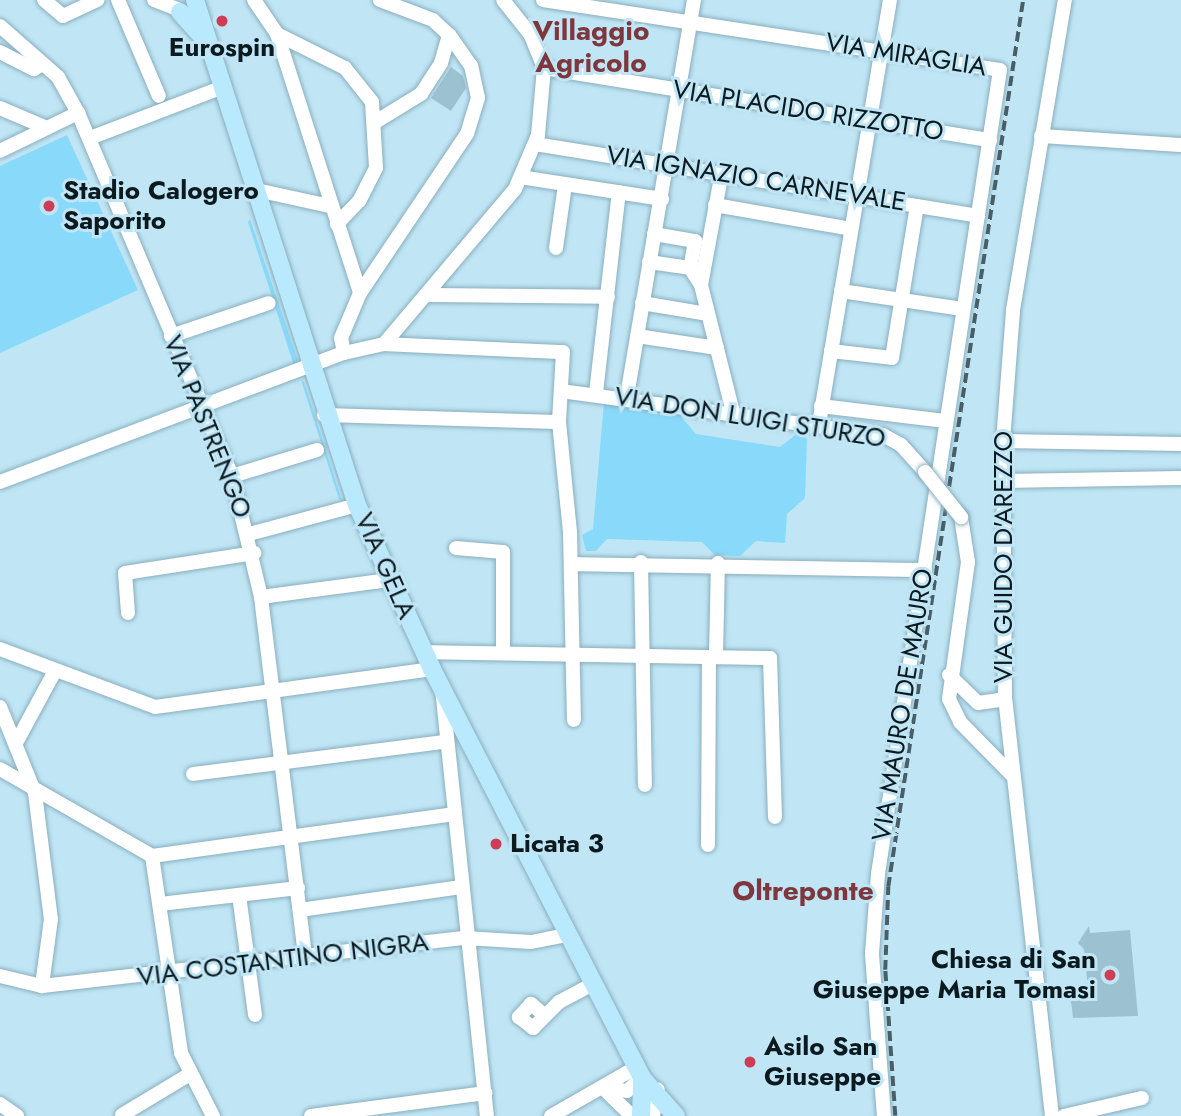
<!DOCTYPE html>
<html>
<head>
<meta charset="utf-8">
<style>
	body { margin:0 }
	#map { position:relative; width:1181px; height:1116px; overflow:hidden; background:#c0e6f6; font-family:Jost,sans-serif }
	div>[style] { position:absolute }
	.green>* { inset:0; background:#89d9fa }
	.building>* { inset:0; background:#9cc1d1 }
	.roads { filter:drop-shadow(0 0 2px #89aebd) drop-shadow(0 0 2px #89aebd) }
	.minor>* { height:14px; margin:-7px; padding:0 7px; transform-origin:7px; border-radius:7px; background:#fff }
	.major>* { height:18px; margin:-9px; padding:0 9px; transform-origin:9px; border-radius:9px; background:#b9e9fc }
	.rail>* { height:3.5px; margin-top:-1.75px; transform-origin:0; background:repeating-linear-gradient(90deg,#495f68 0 10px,transparent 0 15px) }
	.bridges { filter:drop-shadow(0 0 2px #89aebd) drop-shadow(0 0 2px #89aebd) }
	.minor-bridge>* { height:14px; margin:-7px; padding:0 7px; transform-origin:7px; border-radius:7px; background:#fff }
	.dots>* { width:19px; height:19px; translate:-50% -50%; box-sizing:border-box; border:4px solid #c0e6f6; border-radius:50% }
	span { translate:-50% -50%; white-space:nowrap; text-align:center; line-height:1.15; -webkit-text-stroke:6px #c0e6f6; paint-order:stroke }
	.poi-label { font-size:26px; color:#0c1a1f; font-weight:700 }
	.left { translate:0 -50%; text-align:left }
	.right { translate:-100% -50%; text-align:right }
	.street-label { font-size:26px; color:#0c1a1f }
	.neighbourhood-label { font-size:28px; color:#7f373e; font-weight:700 }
</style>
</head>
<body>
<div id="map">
	<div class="green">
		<i style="clip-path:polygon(67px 135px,138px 290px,0 353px,0 166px)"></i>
		<i style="clip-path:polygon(250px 219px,299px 364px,294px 366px,248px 222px)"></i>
		<i style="clip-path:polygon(301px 380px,304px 382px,342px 501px,339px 499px)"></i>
		<i style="clip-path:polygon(604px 402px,678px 413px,696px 434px,780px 447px,799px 432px,807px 439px,805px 498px,787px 514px,785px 543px,756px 541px,740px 556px,715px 555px,702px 542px,607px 539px,596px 551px,586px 551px,582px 535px,593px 529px)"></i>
	</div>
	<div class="building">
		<i style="clip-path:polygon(451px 67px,463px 76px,466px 88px,451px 111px,431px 98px)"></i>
		<i style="clip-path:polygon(1089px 926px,1090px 933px,1130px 930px,1138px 1016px,1073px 1018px,1071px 1001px,1088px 988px,1084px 949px,1078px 943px)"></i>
	</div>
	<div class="roads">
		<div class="minor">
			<i style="left:44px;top:0;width:25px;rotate:40deg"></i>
			<i style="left:63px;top:16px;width:38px;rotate:-25deg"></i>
			<i style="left:118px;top:0;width:104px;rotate:66.9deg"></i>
			<i style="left:154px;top:0;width:25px;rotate:21deg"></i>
			<i style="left:254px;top:0;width:41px;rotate:55.9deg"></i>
			<i style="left:277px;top:34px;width:272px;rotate:72.2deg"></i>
			<i style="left:543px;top:0;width:462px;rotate:8.7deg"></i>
			<i style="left:1000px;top:70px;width:813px;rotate:98.63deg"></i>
			<i style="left:878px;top:874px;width:80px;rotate:94.3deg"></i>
			<i style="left:872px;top:954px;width:162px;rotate:85.8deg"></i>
			<i style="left:0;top:26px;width:77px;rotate:41.3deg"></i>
			<i style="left:58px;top:77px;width:41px;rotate:60.9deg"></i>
			<i style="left:78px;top:113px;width:394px;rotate:67deg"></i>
			<i style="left:232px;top:476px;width:124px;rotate:76.5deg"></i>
			<i style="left:261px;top:597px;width:363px;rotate:83deg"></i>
			<i style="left:277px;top:34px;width:76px;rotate:26.6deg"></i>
			<i style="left:345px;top:68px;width:43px;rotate:51.5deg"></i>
			<i style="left:372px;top:102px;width:66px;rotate:86.5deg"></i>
			<i style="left:376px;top:168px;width:37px;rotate:117deg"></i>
			<i style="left:359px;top:201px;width:32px;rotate:134deg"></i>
			<i style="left:0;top:52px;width:38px;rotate:27deg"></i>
			<i style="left:34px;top:69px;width:9px;rotate:-32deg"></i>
			<i style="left:544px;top:68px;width:452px;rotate:9.2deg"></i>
			<i style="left:0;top:108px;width:51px;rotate:23.1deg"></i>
			<i style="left:377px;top:121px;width:52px;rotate:-31.5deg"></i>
			<i style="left:421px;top:94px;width:37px;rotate:-57deg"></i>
			<i style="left:441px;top:63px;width:29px;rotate:-74deg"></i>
			<i style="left:1041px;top:136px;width:140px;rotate:3.7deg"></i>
			<i style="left:90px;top:138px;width:139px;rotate:-21deg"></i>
			<i style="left:535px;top:144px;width:449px;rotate:9.2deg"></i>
			<i style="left:0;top:151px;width:87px;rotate:-26deg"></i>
			<i style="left:722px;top:172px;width:115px;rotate:100.5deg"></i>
			<i style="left:701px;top:285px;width:131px;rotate:75.9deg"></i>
			<i style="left:520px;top:177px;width:144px;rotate:8.8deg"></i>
			<i style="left:252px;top:189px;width:80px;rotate:12.3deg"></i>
			<i style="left:715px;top:205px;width:138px;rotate:10deg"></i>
			<i style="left:654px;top:234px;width:42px;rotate:9.7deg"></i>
			<i style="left:695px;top:241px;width:27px;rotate:100deg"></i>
			<i style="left:690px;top:268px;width:20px;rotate:57deg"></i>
			<i style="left:556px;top:248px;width:64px;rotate:-81.9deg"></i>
			<i style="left:649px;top:262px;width:41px;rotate:8.3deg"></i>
			<i style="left:841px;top:291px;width:123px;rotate:8.4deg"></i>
			<i style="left:431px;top:295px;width:177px;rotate:0.6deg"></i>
			<i style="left:642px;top:303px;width:67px;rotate:9.5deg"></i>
			<i style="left:171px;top:336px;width:103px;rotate:-18.6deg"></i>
			<i style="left:637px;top:336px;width:81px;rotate:8.5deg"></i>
			<i style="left:384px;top:344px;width:203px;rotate:-49.8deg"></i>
			<i style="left:515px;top:189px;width:59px;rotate:-66.9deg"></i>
			<i style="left:538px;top:135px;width:67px;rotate:-84.9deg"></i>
			<i style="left:544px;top:68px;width:37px;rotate:-112deg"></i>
			<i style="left:530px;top:34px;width:43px;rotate:-128.5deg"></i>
			<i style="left:831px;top:351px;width:61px;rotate:6.5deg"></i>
			<i style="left:892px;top:358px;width:154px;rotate:-80.7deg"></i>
			<i style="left:344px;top:353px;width:15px;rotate:-101deg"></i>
			<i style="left:341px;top:338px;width:49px;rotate:-67.1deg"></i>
			<i style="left:360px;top:293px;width:192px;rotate:-56.1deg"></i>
			<i style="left:467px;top:134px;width:38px;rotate:-73deg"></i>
			<i style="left:478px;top:98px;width:33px;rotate:-102deg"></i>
			<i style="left:471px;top:66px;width:38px;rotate:-125deg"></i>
			<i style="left:449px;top:35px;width:22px;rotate:-137deg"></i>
			<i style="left:433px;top:20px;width:57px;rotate:-159.3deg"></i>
			<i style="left:561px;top:391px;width:325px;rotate:7.8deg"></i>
			<i style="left:883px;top:435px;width:21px;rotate:29deg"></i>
			<i style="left:901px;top:445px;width:36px;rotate:48deg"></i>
			<i style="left:596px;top:393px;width:202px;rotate:-83.5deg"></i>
			<i style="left:627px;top:396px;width:402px;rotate:-80.4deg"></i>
			<i style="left:821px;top:406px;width:125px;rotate:6.9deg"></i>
			<i style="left:324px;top:415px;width:235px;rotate:1.7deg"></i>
			<i style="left:819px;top:424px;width:430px;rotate:-80.5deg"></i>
			<i style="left:1003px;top:441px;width:178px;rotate:1deg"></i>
			<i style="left:232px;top:476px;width:89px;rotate:-17deg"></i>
			<i style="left:1003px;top:481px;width:178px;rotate:-1deg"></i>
			<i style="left:0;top:482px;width:367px;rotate:-20.6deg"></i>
			<i style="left:344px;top:353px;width:41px;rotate:-12.7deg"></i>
			<i style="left:384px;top:344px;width:179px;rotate:2.6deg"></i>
			<i style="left:563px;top:352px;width:70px;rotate:93.3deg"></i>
			<i style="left:559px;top:422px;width:111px;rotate:84.3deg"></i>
			<i style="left:570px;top:532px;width:188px;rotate:88.8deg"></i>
			<i style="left:961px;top:517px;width:46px;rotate:81.2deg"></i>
			<i style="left:968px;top:562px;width:138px;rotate:97.9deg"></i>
			<i style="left:949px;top:699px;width:25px;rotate:64deg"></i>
			<i style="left:960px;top:722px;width:73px;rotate:45.6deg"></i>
			<i style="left:249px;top:534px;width:112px;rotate:-15deg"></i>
			<i style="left:456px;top:548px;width:47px;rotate:4.9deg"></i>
			<i style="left:503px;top:552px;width:97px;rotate:90deg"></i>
			<i style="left:641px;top:562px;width:223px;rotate:89deg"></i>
			<i style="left:572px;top:564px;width:353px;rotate:1deg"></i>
			<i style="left:261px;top:597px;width:129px;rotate:-7.6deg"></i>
			<i style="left:128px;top:613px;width:40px;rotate:-94.3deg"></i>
			<i style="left:125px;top:573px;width:131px;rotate:-8.8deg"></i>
			<i style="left:0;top:649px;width:165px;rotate:20.5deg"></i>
			<i style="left:155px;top:707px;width:280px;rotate:-7.8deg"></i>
			<i style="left:425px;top:652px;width:345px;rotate:1deg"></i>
			<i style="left:770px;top:658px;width:159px;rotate:88.2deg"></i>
			<i style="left:716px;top:656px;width:93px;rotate:-88.8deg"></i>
			<i style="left:949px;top:675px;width:40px;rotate:44deg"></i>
			<i style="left:978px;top:703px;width:27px;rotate:-8deg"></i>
			<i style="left:442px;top:689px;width:429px;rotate:84deg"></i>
			<i style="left:0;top:707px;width:93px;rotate:67.9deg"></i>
			<i style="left:35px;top:793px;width:127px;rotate:82.8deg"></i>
			<i style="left:51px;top:919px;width:68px;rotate:97.7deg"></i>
			<i style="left:16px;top:743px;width:82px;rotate:-61.6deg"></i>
			<i style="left:0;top:769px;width:175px;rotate:29.8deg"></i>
			<i style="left:152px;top:856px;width:199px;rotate:81.6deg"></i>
			<i style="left:181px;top:1053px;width:71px;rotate:63.1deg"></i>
			<i style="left:193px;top:774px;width:252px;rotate:-7.3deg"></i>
			<i style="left:708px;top:845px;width:188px;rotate:-89.7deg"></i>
			<i style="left:152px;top:856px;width:304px;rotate:-7.9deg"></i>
			<i style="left:239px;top:895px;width:121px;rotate:82.4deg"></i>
			<i style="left:160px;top:904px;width:139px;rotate:-6.6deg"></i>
			<i style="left:300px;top:910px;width:163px;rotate:-8.1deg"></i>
			<i style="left:0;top:976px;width:43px;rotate:13.4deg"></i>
			<i style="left:42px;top:986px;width:426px;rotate:-6.5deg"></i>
			<i style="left:465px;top:938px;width:66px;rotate:3.5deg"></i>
			<i style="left:531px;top:942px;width:36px;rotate:-11deg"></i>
			<i style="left:543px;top:1014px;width:16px;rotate:-140deg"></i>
			<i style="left:531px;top:1004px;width:18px;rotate:133deg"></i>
			<i style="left:519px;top:1017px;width:18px;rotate:38deg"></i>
			<i style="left:533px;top:1028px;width:37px;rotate:-45deg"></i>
			<i style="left:559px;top:1002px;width:38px;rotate:-28deg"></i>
			<i style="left:603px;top:1088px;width:24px;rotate:7deg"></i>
			<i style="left:627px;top:1091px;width:20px;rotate:-41deg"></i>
			<i style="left:604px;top:1089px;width:39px;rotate:44deg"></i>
			<i style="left:0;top:1104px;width:21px;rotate:35deg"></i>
			<i style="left:122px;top:1115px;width:79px;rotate:-31.1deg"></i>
			<i style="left:311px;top:1116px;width:176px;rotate:-7.5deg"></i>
			<i style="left:551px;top:1116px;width:99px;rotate:-29.7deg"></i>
			<i style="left:653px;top:1116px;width:27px;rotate:-80deg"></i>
			<i style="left:1052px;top:1116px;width:420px;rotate:-96.4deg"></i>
			<i style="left:1005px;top:699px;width:258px;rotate:-90.4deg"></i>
			<i style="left:1003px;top:441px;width:131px;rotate:-85.6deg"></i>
			<i style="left:1013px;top:310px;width:314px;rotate:-80.5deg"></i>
			<i style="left:1064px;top:1116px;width:80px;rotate:-13deg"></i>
		</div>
		<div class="major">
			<i style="left:195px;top:0;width:530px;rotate:72.21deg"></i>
			<i style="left:357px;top:505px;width:180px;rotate:65.4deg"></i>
			<i style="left:432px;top:669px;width:460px;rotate:62.8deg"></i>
			<i style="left:180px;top:12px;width:30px;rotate:48deg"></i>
			<i style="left:642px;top:1078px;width:51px;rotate:48.2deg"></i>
			<i style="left:641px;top:1116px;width:38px;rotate:-88deg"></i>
		</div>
	</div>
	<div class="rail">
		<i style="left:895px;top:1116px;width:146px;rotate:-93.9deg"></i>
		<i style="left:885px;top:970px;width:83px;rotate:-87.9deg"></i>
		<i style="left:888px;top:887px;width:897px;rotate:-81.35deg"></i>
	</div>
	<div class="bridges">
		<div class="minor-bridge">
			<i style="left:925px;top:472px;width:58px;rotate:51.3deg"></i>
		</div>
	</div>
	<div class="dots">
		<i style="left:222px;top:21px;background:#cd3d54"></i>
		<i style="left:49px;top:206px;background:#cd3d54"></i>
		<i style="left:496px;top:844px;background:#cd3d54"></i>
		<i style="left:1110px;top:975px;background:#cd3d54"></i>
		<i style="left:750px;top:1062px;background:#cd3d54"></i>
	</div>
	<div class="poi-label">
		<span style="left:222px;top:48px">Eurospin</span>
		<span class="left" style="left:63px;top:206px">Stadio Calogero<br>Saporito</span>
		<span class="left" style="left:510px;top:844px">Licata 3</span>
		<span class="right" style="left:1096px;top:975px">Chiesa di San<br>Giuseppe Maria Tomasi</span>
		<span class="left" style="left:764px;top:1062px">Asilo San<br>Giuseppe</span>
	</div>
	<div class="street-label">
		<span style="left:906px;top:55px;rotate:9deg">VIA MIRAGLIA</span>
		<span style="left:808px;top:111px;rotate:9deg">VIA PLACIDO RIZZOTTO</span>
		<span style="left:756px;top:179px;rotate:9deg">VIA IGNAZIO CARNEVALE</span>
		<span style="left:750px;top:418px;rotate:9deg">VIA DON LUIGI STURZO</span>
		<span style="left:207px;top:427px;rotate:68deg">VIA PASTRENGO</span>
		<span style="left:1004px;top:557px;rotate:-90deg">VIA GUIDO D'AREZZO</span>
		<span style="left:385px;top:566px;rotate:66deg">VIA GELA</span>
		<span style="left:903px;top:705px;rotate:-81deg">VIA MAURO DE MAURO</span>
		<span style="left:283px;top:960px;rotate:-7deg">VIA COSTANTINO NIGRA</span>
	</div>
	<div class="neighbourhood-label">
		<span style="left:591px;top:47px">Villaggio<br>Agricolo</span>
		<span style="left:803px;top:891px">Oltreponte</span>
	</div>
</div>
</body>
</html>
